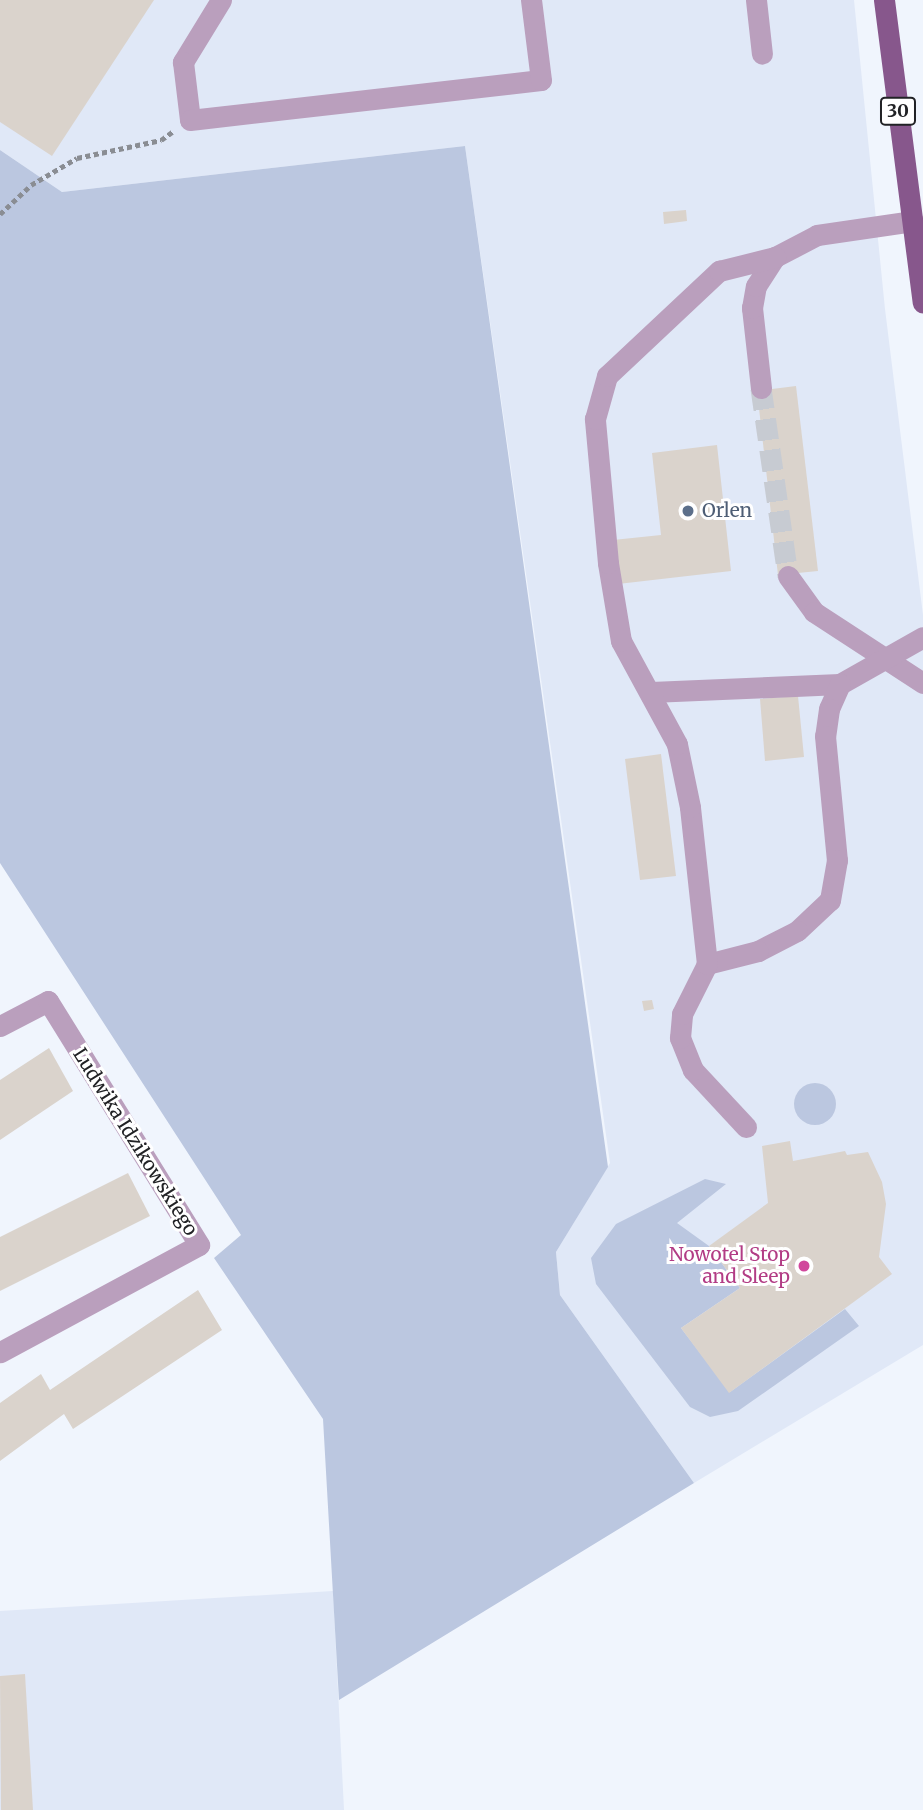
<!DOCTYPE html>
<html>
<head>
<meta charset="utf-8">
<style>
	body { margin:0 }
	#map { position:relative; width:923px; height:1810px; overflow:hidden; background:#f0f5fd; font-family:Merriweather,serif }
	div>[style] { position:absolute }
	.built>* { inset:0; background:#e0e8f7 }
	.green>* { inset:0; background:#bbc7e0 }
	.round { border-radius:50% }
	.building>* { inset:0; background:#dad3cc }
	.minor-tunnel>* { height:21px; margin-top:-10.5px; transform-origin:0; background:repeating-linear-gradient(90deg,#c7cbd2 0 21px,transparent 0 31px) }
	.path>* { height:4.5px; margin-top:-2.25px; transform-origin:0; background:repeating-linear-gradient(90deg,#8a8d93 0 5px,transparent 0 8.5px) }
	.minor>* { height:21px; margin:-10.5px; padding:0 10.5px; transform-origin:10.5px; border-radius:10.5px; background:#ba9fbd }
	.major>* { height:21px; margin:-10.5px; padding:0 10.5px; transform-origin:10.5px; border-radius:10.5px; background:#87578c }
	.dots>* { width:19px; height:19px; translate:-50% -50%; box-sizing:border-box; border:4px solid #fff; border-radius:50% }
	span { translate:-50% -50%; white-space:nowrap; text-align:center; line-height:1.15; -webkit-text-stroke:6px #fff; paint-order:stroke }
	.shield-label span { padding:2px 5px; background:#fff; border:2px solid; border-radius:5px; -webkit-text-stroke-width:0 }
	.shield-label { font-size:18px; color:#212225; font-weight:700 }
	.service-label { font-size:19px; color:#4e5e75 }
	.left { translate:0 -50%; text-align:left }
	.street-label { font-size:19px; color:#212225 }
	.hotel-label { font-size:19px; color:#b23c85 }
	.right { translate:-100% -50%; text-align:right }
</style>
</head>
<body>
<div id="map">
	<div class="built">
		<i style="clip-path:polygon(0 0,854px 0,885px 309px,923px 615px,923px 1345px,694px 1483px,560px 1295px,556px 1252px,610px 1163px,465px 146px,62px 192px,0 150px)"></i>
		<i style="clip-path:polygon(333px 1591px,344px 1810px,0 1810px,0 1611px)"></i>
	</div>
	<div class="green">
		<i style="clip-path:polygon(465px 146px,608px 1167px,556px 1252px,560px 1295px,694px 1483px,339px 1700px,323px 1419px,214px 1258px,241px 1235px,0 863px,0 150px,62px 192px)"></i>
		<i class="round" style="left:794px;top:1083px;width:42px;height:42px"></i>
		<i style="clip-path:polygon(705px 1179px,726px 1184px,677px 1223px,709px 1246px,740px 1288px,681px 1328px,730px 1392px,845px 1309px,859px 1326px,738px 1411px,710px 1417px,690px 1407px,596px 1284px,591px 1258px,616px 1224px)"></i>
	</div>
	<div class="building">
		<i style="clip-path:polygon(0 0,154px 0,52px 156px,0 122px)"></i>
		<i style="clip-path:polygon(686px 210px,687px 221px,664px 224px,663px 212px)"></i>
		<i style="clip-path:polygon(796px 386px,818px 571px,778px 575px,757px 391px)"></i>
		<i style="clip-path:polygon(717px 445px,731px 571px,618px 584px,613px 540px,661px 535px,652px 453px)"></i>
		<i style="clip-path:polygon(798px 696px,804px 757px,765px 761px,760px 699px)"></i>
		<i style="clip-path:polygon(661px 754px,676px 876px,640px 880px,625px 759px)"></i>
		<i style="clip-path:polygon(652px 1000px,654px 1009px,644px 1011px,642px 1001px)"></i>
		<i style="clip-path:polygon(49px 1048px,73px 1091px,0 1140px,0 1080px)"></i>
		<i style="clip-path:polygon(790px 1141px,793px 1161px,845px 1151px,847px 1155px,868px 1152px,882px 1182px,886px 1204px,879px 1257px,892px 1274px,729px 1393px,681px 1328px,740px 1288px,709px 1246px,768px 1203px,762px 1146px)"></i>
		<i style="clip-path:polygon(128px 1173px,150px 1216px,0 1291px,0 1237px)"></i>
		<i style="clip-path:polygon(198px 1290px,222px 1330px,73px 1429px,64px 1414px,0 1461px,0 1403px,41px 1374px,50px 1390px)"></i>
		<i style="clip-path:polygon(25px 1674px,33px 1810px,1px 1810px,0 1676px)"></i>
	</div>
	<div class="minor-tunnel">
		<i style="left:761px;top:388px;width:190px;rotate:81.8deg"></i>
	</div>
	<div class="path">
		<i style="left:0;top:214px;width:42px;rotate:-43.1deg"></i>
		<i style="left:31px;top:185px;width:53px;rotate:-30.4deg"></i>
		<i style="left:77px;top:158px;width:86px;rotate:-12.1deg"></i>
		<i style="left:161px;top:140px;width:14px;rotate:-36deg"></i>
	</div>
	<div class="minor">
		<i style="left:221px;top:0;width:73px;rotate:121.5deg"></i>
		<i style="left:183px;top:62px;width:58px;rotate:83.1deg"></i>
		<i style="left:190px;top:120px;width:353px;rotate:-6.5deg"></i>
		<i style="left:541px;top:80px;width:81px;rotate:-97.1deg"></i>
		<i style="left:756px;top:0;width:54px;rotate:83.7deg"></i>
		<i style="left:761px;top:388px;width:81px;rotate:-96.4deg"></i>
		<i style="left:752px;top:308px;width:22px;rotate:-80deg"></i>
		<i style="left:756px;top:286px;width:35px;rotate:-57deg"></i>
		<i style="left:775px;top:257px;width:47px;rotate:-27.6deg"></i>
		<i style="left:817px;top:235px;width:97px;rotate:-8.3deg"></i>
		<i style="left:788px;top:576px;width:44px;rotate:54.2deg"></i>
		<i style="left:814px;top:612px;width:130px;rotate:33.1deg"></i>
		<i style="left:840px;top:684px;width:95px;rotate:-29.5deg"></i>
		<i style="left:651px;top:692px;width:189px;rotate:-2.4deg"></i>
		<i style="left:840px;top:684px;width:27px;rotate:114deg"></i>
		<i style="left:829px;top:709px;width:27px;rotate:98deg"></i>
		<i style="left:825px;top:736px;width:125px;rotate:84.5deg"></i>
		<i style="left:837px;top:860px;width:41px;rotate:99.9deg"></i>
		<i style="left:830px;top:900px;width:45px;rotate:136.8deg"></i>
		<i style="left:797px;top:931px;width:44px;rotate:152.9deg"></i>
		<i style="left:758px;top:951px;width:53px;rotate:165.7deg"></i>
		<i style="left:0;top:1026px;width:54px;rotate:-27.5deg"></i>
		<i style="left:48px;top:1001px;width:287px;rotate:58.2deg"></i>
		<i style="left:199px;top:1245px;width:226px;rotate:151.7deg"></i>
		<i style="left:746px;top:1127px;width:78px;rotate:-132.9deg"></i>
		<i style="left:693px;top:1070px;width:35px;rotate:-112deg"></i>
		<i style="left:680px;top:1038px;width:24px;rotate:-85deg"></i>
		<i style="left:682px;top:1014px;width:56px;rotate:-63.4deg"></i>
		<i style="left:707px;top:964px;width:158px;rotate:-96.2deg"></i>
		<i style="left:690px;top:807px;width:64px;rotate:-101.7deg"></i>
		<i style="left:677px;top:744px;width:117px;rotate:-118.5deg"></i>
		<i style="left:621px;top:641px;width:79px;rotate:-99.5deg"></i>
		<i style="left:608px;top:563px;width:145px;rotate:-95.2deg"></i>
		<i style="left:595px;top:419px;width:45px;rotate:-74.4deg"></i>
		<i style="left:607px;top:376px;width:154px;rotate:-43.2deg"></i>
		<i style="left:719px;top:271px;width:58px;rotate:-14deg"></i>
	</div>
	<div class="major">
		<i style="left:884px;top:0;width:305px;rotate:82.7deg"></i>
	</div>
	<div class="dots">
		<i style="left:688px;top:511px;background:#5c6f8a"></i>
		<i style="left:804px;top:1266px;background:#d1479c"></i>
	</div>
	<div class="shield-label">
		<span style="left:898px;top:111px">30</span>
	</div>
	<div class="service-label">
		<span class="left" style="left:702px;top:511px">Orlen</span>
	</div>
	<div class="street-label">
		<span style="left:135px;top:1142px;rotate:58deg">Ludwika Idzikowskiego</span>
	</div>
	<div class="hotel-label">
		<span class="right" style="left:790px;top:1266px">Nowotel Stop<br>and Sleep</span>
	</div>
</div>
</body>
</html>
